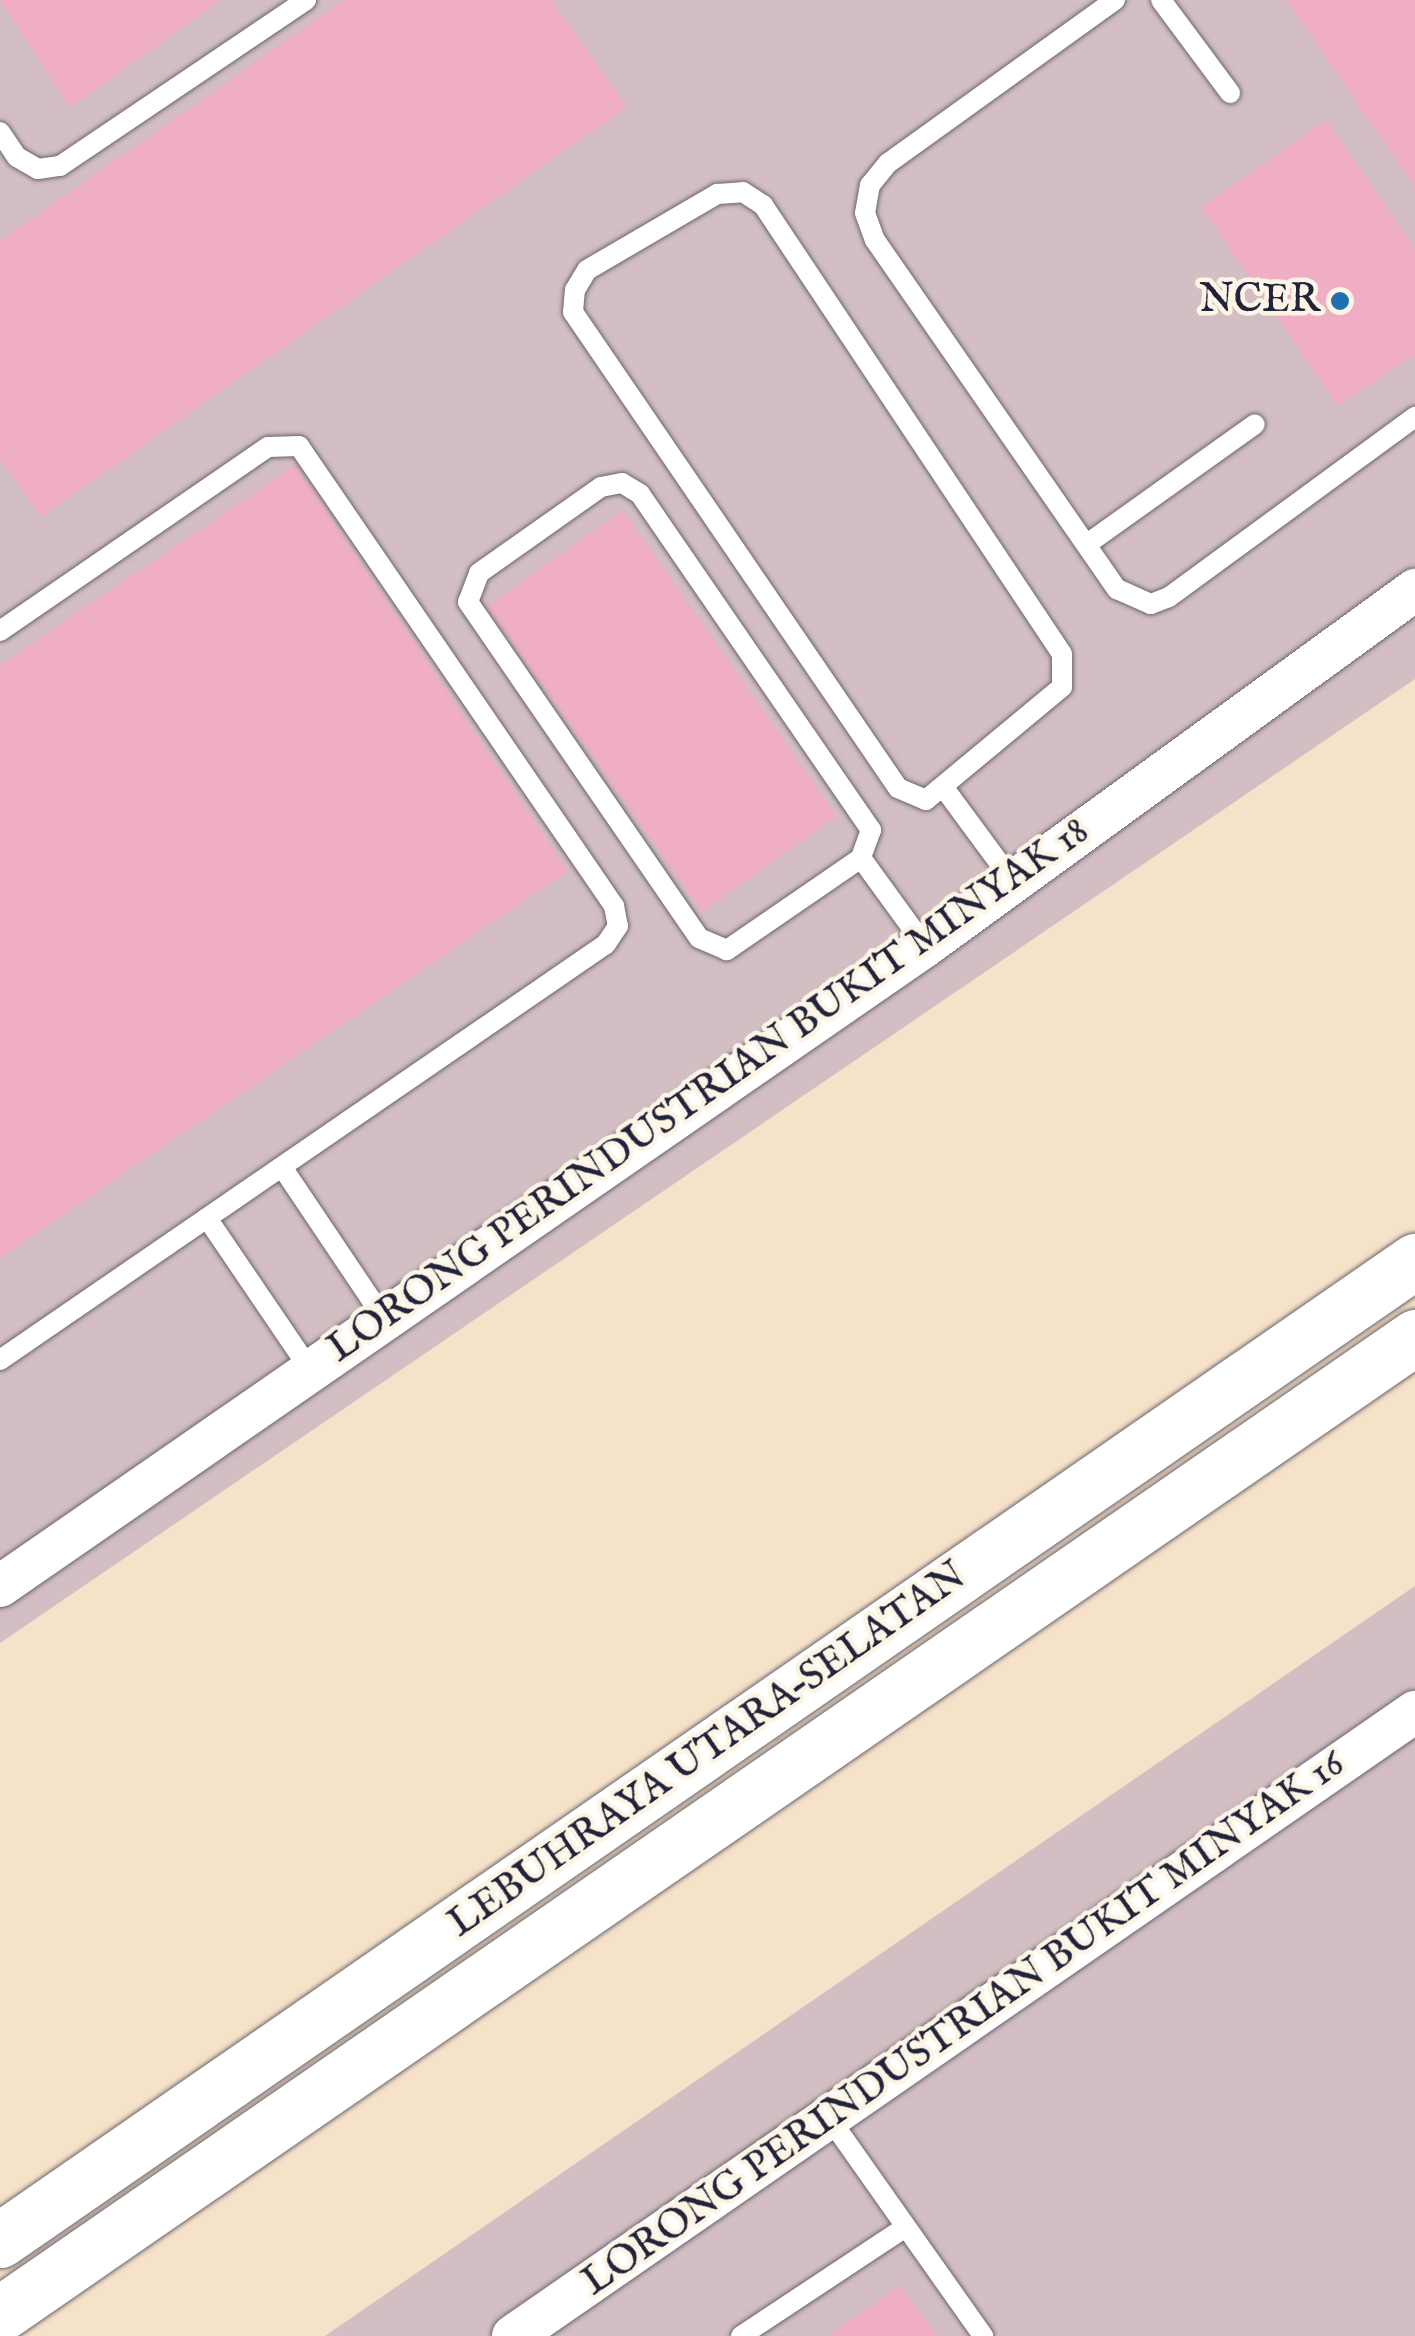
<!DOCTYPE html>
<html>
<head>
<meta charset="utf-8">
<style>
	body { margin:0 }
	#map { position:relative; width:1415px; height:2336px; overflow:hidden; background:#f6e2c9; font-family:"IM FELL English",serif }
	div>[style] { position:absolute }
	.industrial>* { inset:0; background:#d2bec3 }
	.building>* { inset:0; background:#efaec4 }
	.roads { filter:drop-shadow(0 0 2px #6c656d) drop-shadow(0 0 2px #6c656d) }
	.service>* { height:20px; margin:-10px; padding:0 10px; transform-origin:10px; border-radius:10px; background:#fff }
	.minor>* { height:42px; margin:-21px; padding:0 21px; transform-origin:21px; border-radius:21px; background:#fff }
	.motorway>* { height:55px; margin:-27.5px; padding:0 27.5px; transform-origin:27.5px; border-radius:27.5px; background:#fff }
	.dots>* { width:28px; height:28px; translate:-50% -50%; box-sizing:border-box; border:5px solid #fcf5e5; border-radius:50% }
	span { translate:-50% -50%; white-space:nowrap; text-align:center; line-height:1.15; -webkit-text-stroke:9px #fcf5e5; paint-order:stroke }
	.poi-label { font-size:40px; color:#22223b }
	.right { translate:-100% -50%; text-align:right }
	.street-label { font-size:40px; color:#22223b }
</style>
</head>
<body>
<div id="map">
	<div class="industrial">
		<i style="clip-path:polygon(0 0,1415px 0,1415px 679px,0 1643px)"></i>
		<i style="clip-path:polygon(1415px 1586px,1415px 2336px,325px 2336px)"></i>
	</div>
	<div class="building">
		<i style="clip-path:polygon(0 0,221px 0,70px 108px)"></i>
		<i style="clip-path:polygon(344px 0,552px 0,627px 107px,41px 517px,0 459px,0 241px)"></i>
		<i style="clip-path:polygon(1286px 0,1415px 0,1415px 187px)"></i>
		<i style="clip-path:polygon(1327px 120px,1415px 248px,1415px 354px,1338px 406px,1201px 207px)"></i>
		<i style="clip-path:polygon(295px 465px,568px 871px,0 1258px,0 665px)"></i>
		<i style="clip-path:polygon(623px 510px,837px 816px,702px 912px,487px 606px)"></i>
		<i style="clip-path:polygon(900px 2285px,937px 2336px,829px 2336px)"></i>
	</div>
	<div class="roads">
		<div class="service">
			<i style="left:1115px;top:0;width:279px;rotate:144.3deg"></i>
			<i style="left:888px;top:163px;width:28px;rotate:129deg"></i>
			<i style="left:870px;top:185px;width:28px;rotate:100deg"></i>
			<i style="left:865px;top:213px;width:29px;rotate:70deg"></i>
			<i style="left:875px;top:240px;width:425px;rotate:55.3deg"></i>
			<i style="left:1117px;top:589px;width:37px;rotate:24deg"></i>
			<i style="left:1151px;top:604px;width:19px;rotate:-21deg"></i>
			<i style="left:1169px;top:597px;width:305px;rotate:-36.2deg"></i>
			<i style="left:1161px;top:0;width:116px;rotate:53.4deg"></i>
			<i style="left:0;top:132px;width:30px;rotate:56deg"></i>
			<i style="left:17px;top:157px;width:24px;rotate:30deg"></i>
			<i style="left:38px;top:169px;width:22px;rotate:-8deg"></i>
			<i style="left:60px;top:166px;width:297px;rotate:-34deg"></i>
			<i style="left:743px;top:192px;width:24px;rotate:33deg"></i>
			<i style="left:763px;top:205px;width:539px;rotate:56.34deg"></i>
			<i style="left:1062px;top:654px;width:33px;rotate:90deg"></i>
			<i style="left:1062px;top:687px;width:177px;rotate:140.3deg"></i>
			<i style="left:926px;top:800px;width:30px;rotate:-157deg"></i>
			<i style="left:898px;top:788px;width:576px;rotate:-124.32deg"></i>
			<i style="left:573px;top:312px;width:22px;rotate:-85deg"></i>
			<i style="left:575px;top:290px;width:23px;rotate:-59deg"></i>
			<i style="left:587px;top:270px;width:151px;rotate:-30.3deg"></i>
			<i style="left:717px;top:194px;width:26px;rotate:-4deg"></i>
			<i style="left:622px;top:483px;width:21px;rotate:31deg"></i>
			<i style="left:640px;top:494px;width:408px;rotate:55.5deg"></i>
			<i style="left:871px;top:830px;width:30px;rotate:110deg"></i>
			<i style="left:861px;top:858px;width:163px;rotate:145.5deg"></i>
			<i style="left:727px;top:950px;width:30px;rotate:-157deg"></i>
			<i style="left:699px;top:938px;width:408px;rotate:-124.5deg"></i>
			<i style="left:468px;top:602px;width:31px;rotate:-69deg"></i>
			<i style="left:479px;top:573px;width:149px;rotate:-35.2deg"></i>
			<i style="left:601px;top:487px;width:21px;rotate:-11deg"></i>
			<i style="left:1087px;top:544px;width:206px;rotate:-35.5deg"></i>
			<i style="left:0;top:631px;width:325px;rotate:-34.5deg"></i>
			<i style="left:268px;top:447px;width:31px;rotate:-2deg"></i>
			<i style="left:299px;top:446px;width:558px;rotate:55.6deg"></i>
			<i style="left:614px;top:906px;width:20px;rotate:79deg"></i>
			<i style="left:618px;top:926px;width:22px;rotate:124deg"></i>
			<i style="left:606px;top:944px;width:735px;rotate:145.53deg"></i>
			<i style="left:944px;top:788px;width:113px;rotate:53.6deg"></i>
			<i style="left:861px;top:858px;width:109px;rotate:54deg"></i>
			<i style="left:282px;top:1167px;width:184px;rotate:56.1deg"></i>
			<i style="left:207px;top:1218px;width:185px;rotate:55.8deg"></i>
			<i style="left:830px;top:2119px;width:266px;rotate:54.8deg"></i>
			<i style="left:741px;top:2336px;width:196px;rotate:-33.5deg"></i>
		</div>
		<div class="minor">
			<i style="left:0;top:1586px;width:1125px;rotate:-34.68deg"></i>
			<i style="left:925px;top:946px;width:606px;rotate:-36deg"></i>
			<i style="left:513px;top:2336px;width:1097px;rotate:-34.68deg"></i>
		</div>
		<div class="motorway">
			<i style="left:0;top:2240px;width:1721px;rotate:-34.68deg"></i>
			<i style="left:0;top:2314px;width:1720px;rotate:-34.62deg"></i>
		</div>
	</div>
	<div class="dots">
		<i style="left:1340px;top:301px;background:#1f6fb2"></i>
	</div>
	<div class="poi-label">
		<span class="right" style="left:1320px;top:301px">NCER</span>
	</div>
	<div class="street-label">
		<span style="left:709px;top:1091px;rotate:-35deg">LORONG PERINDUSTRIAN BUKIT MINYAK 18</span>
		<span style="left:708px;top:1751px;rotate:-35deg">LEBUHRAYA UTARA–SELATAN</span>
		<span style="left:964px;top:2024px;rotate:-35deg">LORONG PERINDUSTRIAN BUKIT MINYAK 16</span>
	</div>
</div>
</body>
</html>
